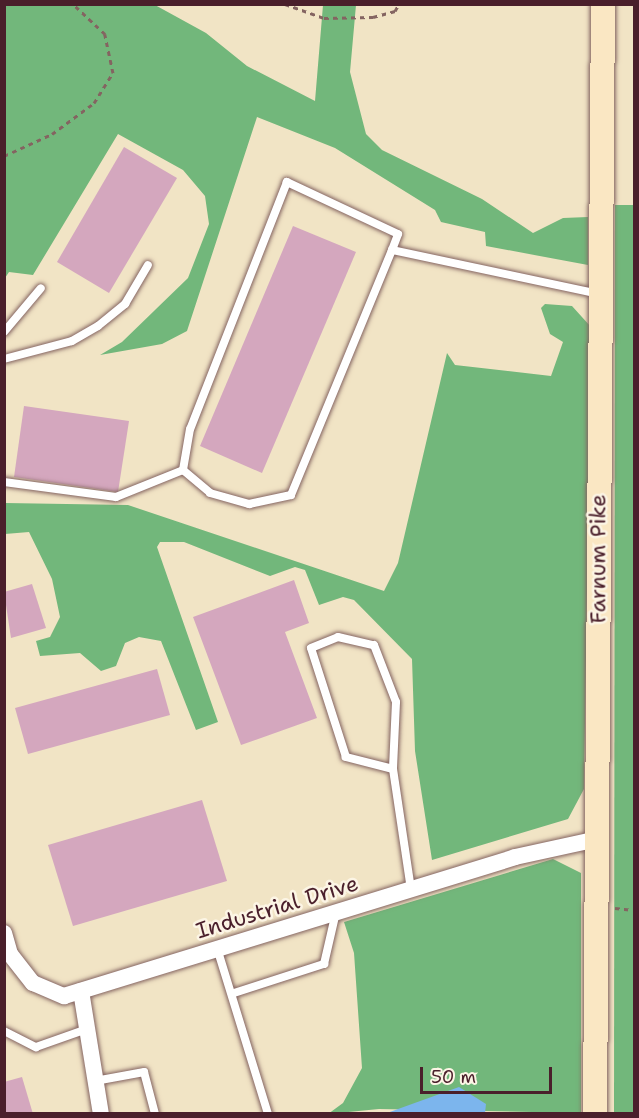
<!DOCTYPE html>
<html>
<head>
<meta charset="utf-8">
<style>
	body { margin:0 }
	#map { position:relative; width:639px; height:1118px; overflow:hidden; background:#f1e4c5; font-family:"Shantell Sans",sans-serif }
	div>[style] { position:absolute }
	.forest>* { inset:0; background:#72b77b }
	.water>* { inset:0; background:#7cb5ed }
	.building>* { inset:0; background:#d4a7be }
	.path>* { height:3px; margin-top:-1.5px; transform-origin:0; background:repeating-linear-gradient(90deg,#846461 0 4.5px,transparent 0 9px) }
	.roads { filter:drop-shadow(0 0 2px #846461) drop-shadow(0 0 2px #846461) }
	.service>* { height:8px; margin:-4px; padding:0 4px; transform-origin:4px; border-radius:4px; background:#fff }
	.minor>* { height:16px; margin:-8px; padding:0 8px; transform-origin:8px; border-radius:8px; background:#fff }
	.secondary>* { height:24px; margin:-12px; padding:0 12px; transform-origin:12px; border-radius:12px; background:#fae7c3 }
	span { translate:-50% -50%; white-space:nowrap; text-align:center; line-height:1.15; -webkit-text-stroke:5px #fcf5e5; paint-order:stroke }
	.street-label { font-size:22px; color:#4a1f2b }
	.frame { position:absolute; inset:0; border:6px solid #4a1f2b; pointer-events:none }
	.scale { position:absolute; left:420px; top:1067px; width:132px; height:27px; box-sizing:border-box; border:3px solid #4a1f2b; border-top:0; padding-left:8px; font-size:18px; line-height:21px; white-space:nowrap; color:#4a1f2b; -webkit-text-stroke:4px #fcf5e5; paint-order:stroke }
</style>
</head>
<body>
<div id="map">
	<div class="forest">
		<i style="clip-path:polygon(5px 4px,155px 5px,206px 33px,247px 66px,315px 101px,323px 5px,356px 5px,350px 72px,366px 134px,382px 150px,482px 199px,533px 233px,563px 218px,588px 217px,588px 265px,486px 246px,485px 232px,441px 222px,435px 210px,335px 148px,257px 117px,187px 331px,162px 344px,100px 355px,122px 342px,188px 278px,209px 224px,205px 196px,183px 170px,118px 134px,33px 275px,9px 272px,5px 278px)"></i>
		<i style="clip-path:polygon(615px 205px,634px 205px,634px 1114px,614px 1113px)"></i>
		<i style="clip-path:polygon(545px 304px,572px 306px,591px 327px,584px 789px,568px 819px,432px 860px,415px 751px,412px 659px,354px 600px,343px 597px,319px 605px,305px 570px,295px 567px,270px 576px,184px 542px,160px 542px,157px 547px,218px 722px,196px 730px,161px 641px,139px 637px,125px 643px,116px 666px,101px 671px,80px 653px,40px 656px,36px 641px,50px 637px,60px 617px,52px 579px,29px 532px,5px 534px,5px 503px,128px 505px,384px 591px,398px 563px,447px 353px,455px 365px,551px 376px,563px 342px,550px 334px,541px 308px)"></i>
		<i style="clip-path:polygon(553px 859px,581px 873px,581px 1113px,379px 1109px,328px 1114px,343px 1103px,362px 1068px,354px 953px,344px 922px)"></i>
	</div>
	<div class="water">
		<i style="clip-path:polygon(459px 1087px,486px 1104px,485px 1113px,387px 1113px)"></i>
	</div>
	<div class="building">
		<i style="clip-path:polygon(124px 147px,177px 178px,109px 293px,57px 262px)"></i>
		<i style="clip-path:polygon(293px 226px,356px 252px,262px 473px,200px 446px)"></i>
		<i style="clip-path:polygon(24px 406px,129px 421px,118px 492px,14px 477px)"></i>
		<i style="clip-path:polygon(294px 580px,309px 623px,285px 632px,317px 718px,241px 745px,193px 617px)"></i>
		<i style="clip-path:polygon(32px 584px,46px 628px,11px 638px,4px 592px)"></i>
		<i style="clip-path:polygon(157px 669px,170px 715px,28px 754px,15px 708px)"></i>
		<i style="clip-path:polygon(202px 800px,227px 881px,73px 926px,48px 845px)"></i>
		<i style="clip-path:polygon(22px 1077px,33px 1114px,4px 1114px,4px 1082px)"></i>
	</div>
	<div class="path">
		<i style="left:285px;top:4px;width:41px;rotate:19.7deg"></i>
		<i style="left:324px;top:18px;width:49px;rotate:-1.2deg"></i>
		<i style="left:373px;top:17px;width:23px;rotate:-15deg"></i>
		<i style="left:395px;top:11px;width:8px;rotate:-60deg"></i>
		<i style="left:4px;top:156px;width:53px;rotate:-24.6deg"></i>
		<i style="left:52px;top:134px;width:52px;rotate:-36.4deg"></i>
		<i style="left:94px;top:103px;width:36px;rotate:-58deg"></i>
		<i style="left:113px;top:73px;width:40px;rotate:-102deg"></i>
		<i style="left:105px;top:34px;width:44px;rotate:-136.8deg"></i>
		<i style="left:615px;top:908px;width:19px;rotate:6deg"></i>
	</div>
	<div class="roads">
		<div class="service">
			<i style="left:392px;top:250px;width:17px;rotate:-69deg"></i>
			<i style="left:398px;top:234px;width:123px;rotate:-154.9deg"></i>
			<i style="left:287px;top:182px;width:265px;rotate:111.4deg"></i>
			<i style="left:190px;top:429px;width:42px;rotate:99.7deg"></i>
			<i style="left:183px;top:470px;width:35px;rotate:40deg"></i>
			<i style="left:210px;top:493px;width:41px;rotate:15.8deg"></i>
			<i style="left:249px;top:504px;width:43px;rotate:-12.1deg"></i>
			<i style="left:291px;top:495px;width:265px;rotate:-67.6deg"></i>
			<i style="left:392px;top:250px;width:212px;rotate:12deg"></i>
			<i style="left:4px;top:332px;width:57px;rotate:-49.9deg"></i>
			<i style="left:4px;top:359px;width:70px;rotate:-14.8deg"></i>
			<i style="left:72px;top:341px;width:30px;rotate:-30deg"></i>
			<i style="left:98px;top:326px;width:35px;rotate:-39deg"></i>
			<i style="left:125px;top:304px;width:45px;rotate:-59.5deg"></i>
			<i style="left:4px;top:482px;width:113px;rotate:7.6deg"></i>
			<i style="left:116px;top:497px;width:72px;rotate:-21.9deg"></i>
			<i style="left:393px;top:769px;width:49px;rotate:-165.7deg"></i>
			<i style="left:346px;top:757px;width:114px;rotate:-107.8deg"></i>
			<i style="left:311px;top:648px;width:29px;rotate:-22deg"></i>
			<i style="left:338px;top:637px;width:37px;rotate:13deg"></i>
			<i style="left:374px;top:645px;width:61px;rotate:68.9deg"></i>
			<i style="left:396px;top:702px;width:67px;rotate:92.6deg"></i>
			<i style="left:393px;top:769px;width:121px;rotate:81.5deg"></i>
			<i style="left:217px;top:948px;width:174px;rotate:72.9deg"></i>
			<i style="left:234px;top:993px;width:95px;rotate:-17.9deg"></i>
			<i style="left:324px;top:964px;width:53px;rotate:-77deg"></i>
			<i style="left:4px;top:1031px;width:36px;rotate:27deg"></i>
			<i style="left:36px;top:1047px;width:54px;rotate:-19.4deg"></i>
			<i style="left:95px;top:1081px;width:50px;rotate:-10.4deg"></i>
			<i style="left:144px;top:1072px;width:43px;rotate:75.3deg"></i>
		</div>
		<div class="minor">
			<i style="left:4px;top:933px;width:22px;rotate:74deg"></i>
			<i style="left:10px;top:954px;width:37px;rotate:52deg"></i>
			<i style="left:33px;top:983px;width:34px;rotate:23deg"></i>
			<i style="left:64px;top:996px;width:472px;rotate:-17.1deg"></i>
			<i style="left:515px;top:857px;width:80px;rotate:-12.3deg"></i>
			<i style="left:81px;top:991px;width:125px;rotate:80.8deg"></i>
		</div>
		<div class="secondary">
			<i style="left:595px;top:1114px;width:1110px;rotate:-89.59deg"></i>
		</div>
	</div>
	<div class="street-label">
		<span style="left:598px;top:559px;rotate:-90deg">Farnum Pike</span>
		<span style="left:277px;top:907px;rotate:-17deg">Industrial Drive</span>
	</div>
	<div class="frame"></div>
	<div class="scale">50 m</div>
</div>
</body>
</html>
